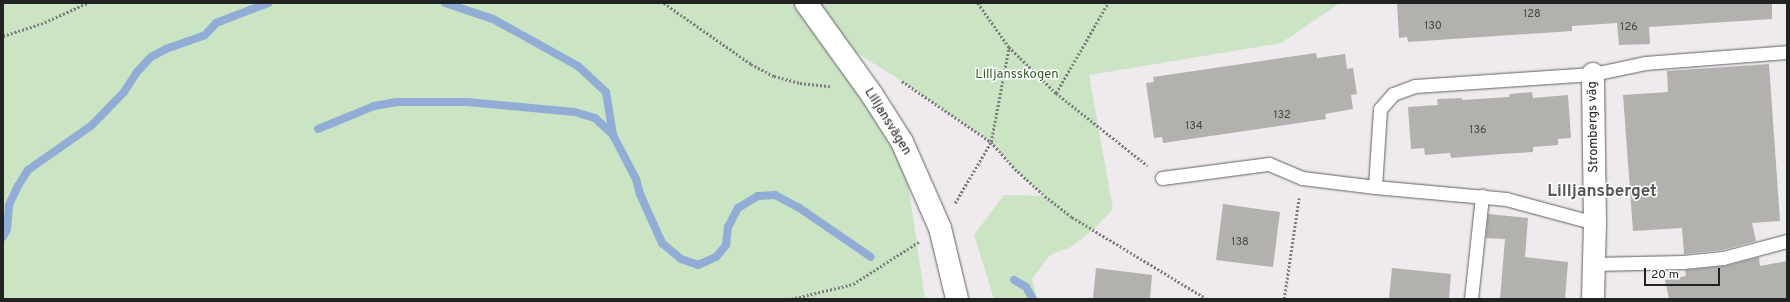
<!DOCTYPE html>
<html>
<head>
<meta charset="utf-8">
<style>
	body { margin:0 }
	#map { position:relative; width:1790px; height:302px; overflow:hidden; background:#eeeaee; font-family:Overpass,sans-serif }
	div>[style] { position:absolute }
	.green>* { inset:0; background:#cbe4c4 }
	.stream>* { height:8px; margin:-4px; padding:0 4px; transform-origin:4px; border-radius:4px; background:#91add6 }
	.building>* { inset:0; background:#b3b1ad }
	.path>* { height:2.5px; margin-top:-1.25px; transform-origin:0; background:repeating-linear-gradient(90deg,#7f7d7f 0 2px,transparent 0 4px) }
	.roads { filter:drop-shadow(0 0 1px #636064) drop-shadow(0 0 1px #636064) }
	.lane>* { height:13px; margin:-6.5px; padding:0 6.5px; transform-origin:6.5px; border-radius:6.5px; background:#fff }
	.street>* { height:22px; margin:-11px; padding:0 11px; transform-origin:11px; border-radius:11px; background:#fff }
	span { translate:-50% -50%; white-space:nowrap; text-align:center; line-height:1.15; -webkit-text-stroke:3px #fff; paint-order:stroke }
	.number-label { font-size:11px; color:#474646 }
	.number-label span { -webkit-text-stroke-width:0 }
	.park-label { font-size:13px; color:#345e27 }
	.street-label { font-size:13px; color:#232223 }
	.district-label { font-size:17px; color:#575457; font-weight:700 }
	.frame { position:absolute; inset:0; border:4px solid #232223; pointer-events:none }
	.scale { position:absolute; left:1644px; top:268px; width:76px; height:18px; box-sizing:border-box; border:2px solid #232223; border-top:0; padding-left:5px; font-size:12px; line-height:14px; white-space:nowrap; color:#232223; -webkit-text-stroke:3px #fff; paint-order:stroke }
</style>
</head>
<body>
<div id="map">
	<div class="green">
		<i style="clip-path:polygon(3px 3px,1340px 3px,1281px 43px,1089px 75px,1113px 209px,1093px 230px,1071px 247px,1050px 255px,1032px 279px,1037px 299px,994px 299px,974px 235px,1004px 195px,1045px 196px,1015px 169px,991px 142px,902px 81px,831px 37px,902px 142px,925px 299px,3px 299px)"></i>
	</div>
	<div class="stream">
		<i style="left:445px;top:3px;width:51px;rotate:18.4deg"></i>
		<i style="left:493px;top:19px;width:97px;rotate:28.9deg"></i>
		<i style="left:578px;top:66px;width:38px;rotate:43deg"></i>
		<i style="left:606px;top:92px;width:44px;rotate:80.8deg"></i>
		<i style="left:318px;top:129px;width:61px;rotate:-22.3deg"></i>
		<i style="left:374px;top:106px;width:23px;rotate:-10deg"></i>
		<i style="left:397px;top:102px;width:70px"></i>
		<i style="left:467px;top:102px;width:108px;rotate:5.3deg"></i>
		<i style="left:575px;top:112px;width:21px;rotate:17deg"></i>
		<i style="left:595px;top:118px;width:25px;rotate:43deg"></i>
		<i style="left:613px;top:135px;width:50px;rotate:62.4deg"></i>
		<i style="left:636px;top:179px;width:16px;rotate:75deg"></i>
		<i style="left:640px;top:194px;width:54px;rotate:65.8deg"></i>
		<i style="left:662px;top:243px;width:25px;rotate:40deg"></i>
		<i style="left:681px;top:259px;width:18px;rotate:19deg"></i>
		<i style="left:698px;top:265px;width:20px;rotate:-24deg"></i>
		<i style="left:716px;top:257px;width:16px;rotate:-50deg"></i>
		<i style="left:726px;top:245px;width:18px;rotate:-84deg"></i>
		<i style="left:728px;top:227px;width:21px;rotate:-62deg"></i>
		<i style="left:738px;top:208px;width:23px;rotate:-31deg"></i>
		<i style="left:758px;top:196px;width:17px;rotate:-3deg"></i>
		<i style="left:775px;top:195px;width:26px;rotate:28deg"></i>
		<i style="left:798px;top:207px;width:88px;rotate:34.4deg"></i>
		<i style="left:3px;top:237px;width:9px;rotate:-63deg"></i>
		<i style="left:7px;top:229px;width:24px;rotate:-85deg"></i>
		<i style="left:9px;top:205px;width:21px;rotate:-65deg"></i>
		<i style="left:18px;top:186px;width:19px;rotate:-58deg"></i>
		<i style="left:28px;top:170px;width:78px;rotate:-35.1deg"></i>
		<i style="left:92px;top:125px;width:46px;rotate:-45.9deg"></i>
		<i style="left:124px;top:92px;width:24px;rotate:-57deg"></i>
		<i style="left:137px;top:72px;width:21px;rotate:-47deg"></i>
		<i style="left:151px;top:57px;width:17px;rotate:-28deg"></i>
		<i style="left:166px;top:49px;width:41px;rotate:-19.7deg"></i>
		<i style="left:205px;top:35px;width:16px;rotate:-47deg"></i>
		<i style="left:216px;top:23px;width:56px;rotate:-21deg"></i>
		<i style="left:1014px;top:280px;width:14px;rotate:30deg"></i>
		<i style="left:1026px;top:287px;width:14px;rotate:60deg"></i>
	</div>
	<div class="building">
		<i style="clip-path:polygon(1397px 3px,1772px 3px,1772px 19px,1649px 27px,1650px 44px,1619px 45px,1617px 23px,1572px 26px,1572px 31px,1408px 42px,1407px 37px,1399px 38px)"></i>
		<i style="clip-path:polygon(1316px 53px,1317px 58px,1345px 54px,1347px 69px,1353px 68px,1357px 94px,1351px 95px,1353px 109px,1325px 114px,1326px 119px,1163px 143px,1162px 137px,1154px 138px,1146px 83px,1154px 82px,1153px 77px)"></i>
		<i style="clip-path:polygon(1769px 64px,1780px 221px,1752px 223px,1756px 241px,1722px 250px,1684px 254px,1682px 228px,1633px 231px,1623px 95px,1668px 92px,1667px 71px)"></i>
		<i style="clip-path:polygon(1532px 92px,1533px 98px,1568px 95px,1571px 138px,1558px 139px,1558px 145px,1533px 147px,1533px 152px,1501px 154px,1451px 158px,1450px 153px,1425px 155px,1424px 148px,1411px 149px,1408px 107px,1438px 105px,1437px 99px,1462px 98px,1462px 100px,1509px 97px,1510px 94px)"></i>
		<i style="clip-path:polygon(1223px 204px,1280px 212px,1273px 267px,1216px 260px)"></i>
		<i style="clip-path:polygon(1488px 214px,1528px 218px,1525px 257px,1568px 262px,1565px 299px,1500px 299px,1505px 239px,1486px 238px)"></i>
		<i style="clip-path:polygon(1759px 257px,1760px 266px,1787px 261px,1787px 299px,1669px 299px,1665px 280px,1686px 276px,1685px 270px,1725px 266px)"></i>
		<i style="clip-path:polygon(1096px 268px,1152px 275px,1150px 299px,1093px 299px)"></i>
		<i style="clip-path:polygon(1392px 268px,1451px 274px,1449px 299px,1389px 299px)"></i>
	</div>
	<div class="path">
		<i style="left:664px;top:3px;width:106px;rotate:35deg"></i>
		<i style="left:751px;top:64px;width:26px;rotate:28deg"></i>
		<i style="left:774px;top:76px;width:27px;rotate:15deg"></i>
		<i style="left:800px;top:83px;width:30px;rotate:6deg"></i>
		<i style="left:978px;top:3px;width:54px;rotate:54.8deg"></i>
		<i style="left:1009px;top:47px;width:66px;rotate:44.4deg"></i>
		<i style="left:1056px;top:93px;width:117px;rotate:38.4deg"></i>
		<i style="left:3px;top:36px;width:40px;rotate:-18deg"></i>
		<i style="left:41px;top:24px;width:51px;rotate:-24.5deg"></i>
		<i style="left:902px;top:81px;width:108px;rotate:34.4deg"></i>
		<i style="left:991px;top:142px;width:36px;rotate:48deg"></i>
		<i style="left:1015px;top:169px;width:40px;rotate:42deg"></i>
		<i style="left:1045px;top:196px;width:34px;rotate:38deg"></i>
		<i style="left:1072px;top:217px;width:158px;rotate:31.3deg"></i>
		<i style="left:1056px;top:93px;width:104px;rotate:-60deg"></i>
		<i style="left:955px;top:203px;width:71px;rotate:-59.5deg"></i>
		<i style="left:991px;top:142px;width:97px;rotate:-79.3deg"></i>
		<i style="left:791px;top:299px;width:64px;rotate:-13.6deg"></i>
		<i style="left:853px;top:284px;width:80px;rotate:-32.7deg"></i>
		<i style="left:1284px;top:299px;width:102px;rotate:-81.6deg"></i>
	</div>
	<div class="roads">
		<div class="lane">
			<i style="left:1162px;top:178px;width:108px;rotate:-7.5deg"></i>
			<i style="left:1269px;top:164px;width:36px;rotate:23deg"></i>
			<i style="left:1302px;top:178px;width:74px;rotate:7deg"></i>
			<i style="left:1375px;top:187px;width:132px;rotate:5.2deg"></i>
			<i style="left:1506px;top:199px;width:92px;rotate:15.1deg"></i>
			<i style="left:1375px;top:187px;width:78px;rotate:-86.3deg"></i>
			<i style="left:1380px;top:109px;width:20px;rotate:-49deg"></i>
			<i style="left:1393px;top:94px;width:23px;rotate:-20deg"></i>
			<i style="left:1415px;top:86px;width:178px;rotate:-3.9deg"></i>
			<i style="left:1593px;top:74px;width:53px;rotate:-11.9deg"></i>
			<i style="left:1645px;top:63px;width:142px;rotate:-4.4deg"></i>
			<i style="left:1594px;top:264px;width:89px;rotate:-1.3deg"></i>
			<i style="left:1683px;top:262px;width:40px;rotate:-5.7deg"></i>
			<i style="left:1723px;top:258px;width:66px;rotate:-14.9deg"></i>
			<i style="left:1471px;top:299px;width:104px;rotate:-83.9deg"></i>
		</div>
		<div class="street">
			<i style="left:806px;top:3px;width:113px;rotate:54.3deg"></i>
			<i style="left:872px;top:95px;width:56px;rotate:57.4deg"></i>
			<i style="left:902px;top:142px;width:94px;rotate:66.2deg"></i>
			<i style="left:940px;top:228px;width:73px;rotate:76.5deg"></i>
			<i style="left:1593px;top:299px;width:76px;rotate:-88.5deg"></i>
			<i style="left:1595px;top:223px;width:149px;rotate:-90.8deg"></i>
		</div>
	</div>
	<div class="number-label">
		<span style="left:1532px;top:14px">128</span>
		<span style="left:1433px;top:26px">130</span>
		<span style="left:1629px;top:27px">126</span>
		<span style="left:1282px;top:115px">132</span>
		<span style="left:1194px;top:126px">134</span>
		<span style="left:1478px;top:130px">136</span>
		<span style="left:1240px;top:242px">138</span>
	</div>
	<div class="park-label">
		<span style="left:1017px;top:75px">Lilljansskogen</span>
	</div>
	<div class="street-label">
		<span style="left:887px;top:122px;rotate:58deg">Lilljansvägen</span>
		<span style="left:1594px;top:127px;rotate:-91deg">Strombergs väg</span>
	</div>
	<div class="district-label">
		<span style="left:1602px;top:193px">Lilljansberget</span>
	</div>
	<div class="frame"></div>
	<div class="scale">20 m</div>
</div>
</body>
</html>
